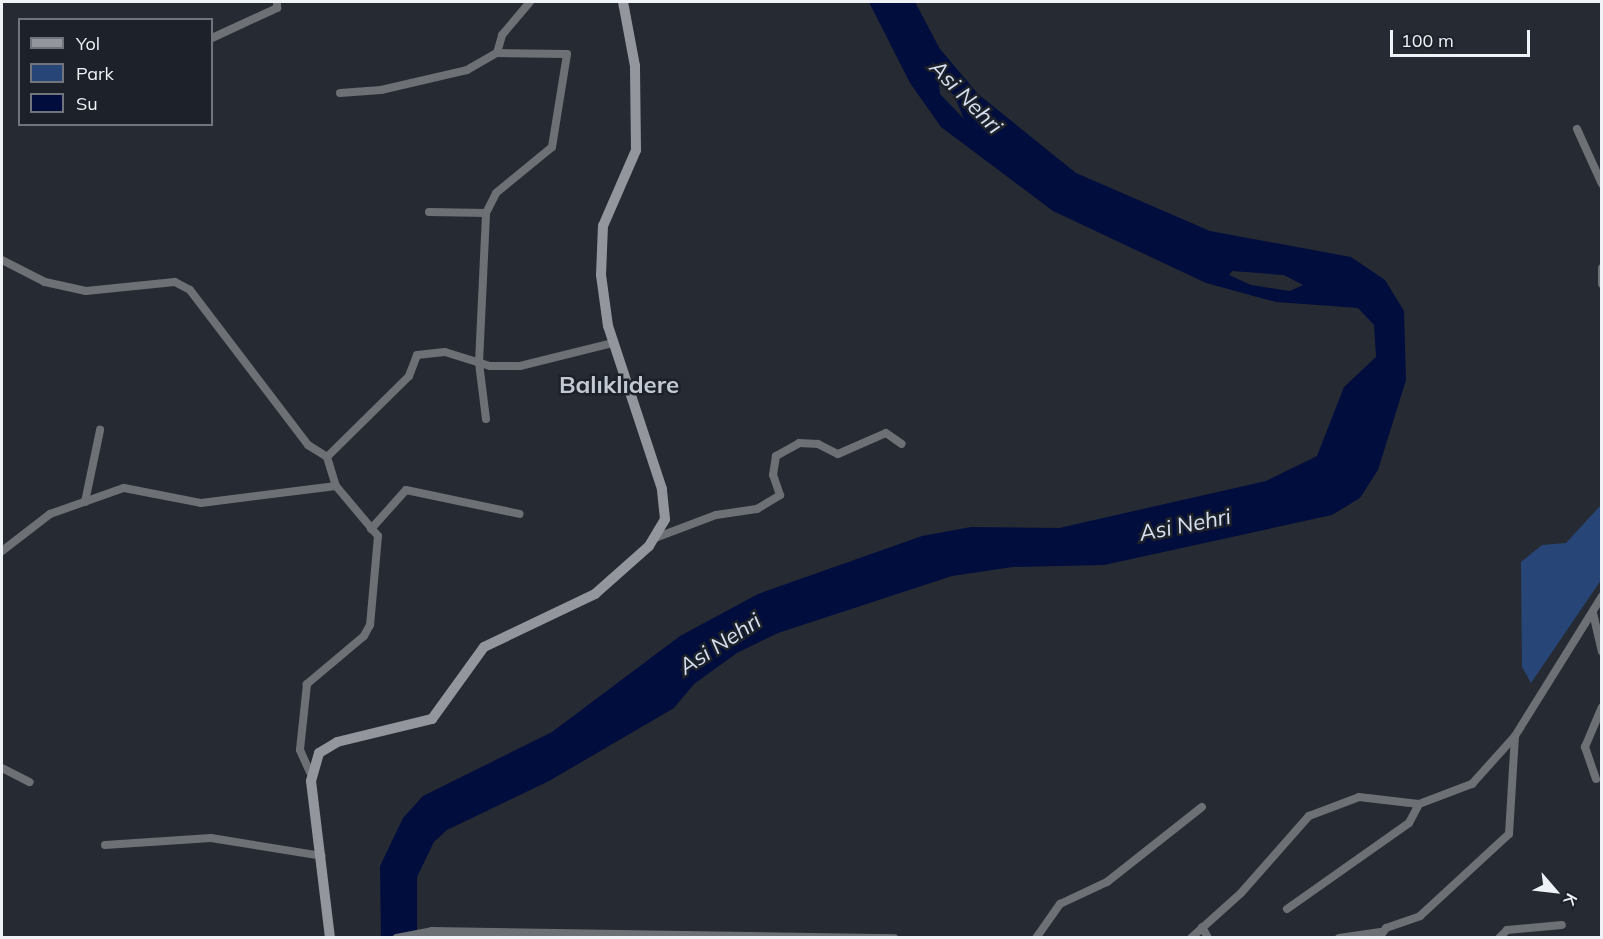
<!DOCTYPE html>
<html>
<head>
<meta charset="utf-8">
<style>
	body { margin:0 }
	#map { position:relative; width:1603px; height:939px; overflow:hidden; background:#262b33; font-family:Mulish,sans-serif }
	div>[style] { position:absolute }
	.green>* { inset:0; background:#284577 }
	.water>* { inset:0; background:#000d3d }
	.minor>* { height:8px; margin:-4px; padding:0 4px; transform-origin:4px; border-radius:4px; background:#6d7074 }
	.tertiary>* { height:9px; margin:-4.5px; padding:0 4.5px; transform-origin:4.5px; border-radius:4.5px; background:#6d7074 }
	.secondary>* { height:10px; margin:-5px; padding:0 5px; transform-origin:5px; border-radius:5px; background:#93979d }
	span { translate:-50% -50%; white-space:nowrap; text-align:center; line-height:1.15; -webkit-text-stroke:5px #1d2129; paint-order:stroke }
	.water-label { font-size:22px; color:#d7e1f2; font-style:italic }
	.quarter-label { font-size:24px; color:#c2c9d3; font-weight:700 }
	.frame { position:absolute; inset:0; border:3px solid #eff2f7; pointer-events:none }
	.legend { position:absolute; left:18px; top:18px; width:195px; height:108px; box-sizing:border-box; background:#1d2129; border:2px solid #71757b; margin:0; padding:8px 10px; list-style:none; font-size:18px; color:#eff2f7 }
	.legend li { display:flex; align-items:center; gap:12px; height:30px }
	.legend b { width:30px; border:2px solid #71757b }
	.north { position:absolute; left:1525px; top:861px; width:60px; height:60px; -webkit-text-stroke:4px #1d2129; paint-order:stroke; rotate:118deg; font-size:16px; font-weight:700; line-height:24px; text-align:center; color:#eff2f7 }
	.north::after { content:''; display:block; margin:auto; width:21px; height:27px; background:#eff2f7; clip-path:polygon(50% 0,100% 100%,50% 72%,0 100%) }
	.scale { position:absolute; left:1390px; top:30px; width:140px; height:27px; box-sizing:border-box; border:3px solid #eff2f7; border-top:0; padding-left:8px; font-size:18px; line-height:21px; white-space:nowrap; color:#eff2f7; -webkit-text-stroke:4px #1d2129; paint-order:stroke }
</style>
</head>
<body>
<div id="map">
	<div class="green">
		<i style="clip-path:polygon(1601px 505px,1601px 580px,1531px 683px,1522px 667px,1521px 562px,1542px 545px,1566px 543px)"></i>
	</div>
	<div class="water">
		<i style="clip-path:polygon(evenodd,869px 2px,915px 2px,940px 49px,978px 94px,1076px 173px,1210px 231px,1351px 257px,1385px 280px,1404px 311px,1406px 380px,1378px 470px,1360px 498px,1332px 515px,1104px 565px,1013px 567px,952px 576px,778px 633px,737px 653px,694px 684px,674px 708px,549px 781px,447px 830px,434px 842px,417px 877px,417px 937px,381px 938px,380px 866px,403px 818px,423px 796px,552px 732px,680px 636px,758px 594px,922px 536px,971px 527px,1059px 528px,1266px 481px,1317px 456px,1344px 387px,1376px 357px,1374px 325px,1358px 308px,1276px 302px,1206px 283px,1053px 211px,941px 127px,910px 83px,869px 2px,939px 84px,954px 95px,964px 119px,940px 94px,939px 84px,869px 2px,1232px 271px,1284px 275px,1303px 285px,1290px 291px,1251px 285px,1229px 275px,1232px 271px)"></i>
	</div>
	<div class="minor">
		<i style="left:212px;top:38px;width:72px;rotate:-24.8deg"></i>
		<i style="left:277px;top:8px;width:6px;rotate:-90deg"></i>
		<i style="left:340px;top:93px;width:41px;rotate:-4.2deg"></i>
		<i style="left:381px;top:90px;width:88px;rotate:-13.1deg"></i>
		<i style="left:467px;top:70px;width:34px;rotate:-30deg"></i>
		<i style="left:497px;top:53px;width:19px;rotate:-74deg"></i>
		<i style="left:502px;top:35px;width:43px;rotate:-49.7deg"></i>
		<i style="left:1577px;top:129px;width:60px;rotate:65.6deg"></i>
		<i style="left:429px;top:212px;width:57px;rotate:1deg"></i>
		<i style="left:2px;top:260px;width:48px;rotate:27.1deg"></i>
		<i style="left:45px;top:282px;width:42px;rotate:12.4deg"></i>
		<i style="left:86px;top:291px;width:89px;rotate:-5.8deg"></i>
		<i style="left:175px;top:282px;width:17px;rotate:28deg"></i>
		<i style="left:190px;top:290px;width:195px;rotate:52.7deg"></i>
		<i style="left:308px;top:445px;width:22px;rotate:32deg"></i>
		<i style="left:327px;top:457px;width:30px;rotate:73deg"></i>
		<i style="left:336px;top:486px;width:65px;rotate:50deg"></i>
		<i style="left:378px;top:536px;width:89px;rotate:95.1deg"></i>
		<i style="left:370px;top:625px;width:13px;rotate:119deg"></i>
		<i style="left:364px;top:636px;width:75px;rotate:139.9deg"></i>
		<i style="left:307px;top:684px;width:66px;rotate:96.1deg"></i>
		<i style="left:300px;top:750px;width:24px;rotate:66deg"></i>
		<i style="left:1602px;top:268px;width:16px;rotate:90deg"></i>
		<i style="left:486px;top:419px;width:56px;rotate:-97.1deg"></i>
		<i style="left:479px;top:363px;width:150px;rotate:-87.3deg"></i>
		<i style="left:486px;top:213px;width:22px;rotate:-63deg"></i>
		<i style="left:496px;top:193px;width:72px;rotate:-39.4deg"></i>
		<i style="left:552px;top:147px;width:94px;rotate:-80.8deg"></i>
		<i style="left:567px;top:54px;width:70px;rotate:-179.2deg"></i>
		<i style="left:327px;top:457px;width:115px;rotate:-44.6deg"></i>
		<i style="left:409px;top:376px;width:22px;rotate:-69deg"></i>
		<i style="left:417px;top:355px;width:28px;rotate:-6deg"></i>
		<i style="left:445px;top:352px;width:47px;rotate:17.3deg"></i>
		<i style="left:490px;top:366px;width:30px"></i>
		<i style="left:520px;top:366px;width:95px;rotate:-14deg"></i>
		<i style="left:85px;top:502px;width:74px;rotate:-78.2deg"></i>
		<i style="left:371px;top:529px;width:52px;rotate:-48.1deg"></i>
		<i style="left:406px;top:490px;width:116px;rotate:11.9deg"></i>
		<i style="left:655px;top:538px;width:65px;rotate:-20.7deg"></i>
		<i style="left:716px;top:515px;width:41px;rotate:-8.3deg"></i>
		<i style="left:757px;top:509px;width:27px;rotate:-31deg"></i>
		<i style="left:780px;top:495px;width:21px;rotate:-109deg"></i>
		<i style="left:773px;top:475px;width:19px;rotate:-81deg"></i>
		<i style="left:776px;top:456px;width:26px;rotate:-29deg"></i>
		<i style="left:799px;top:443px;width:19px;rotate:3deg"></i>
		<i style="left:818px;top:444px;width:22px;rotate:27deg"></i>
		<i style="left:838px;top:454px;width:52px;rotate:-23.6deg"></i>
		<i style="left:886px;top:433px;width:19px;rotate:35deg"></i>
		<i style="left:2px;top:551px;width:61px;rotate:-37.6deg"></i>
		<i style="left:50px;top:514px;width:78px;rotate:-19.4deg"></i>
		<i style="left:124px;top:488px;width:78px;rotate:11deg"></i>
		<i style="left:201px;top:503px;width:136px;rotate:-7.2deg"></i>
		<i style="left:1593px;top:613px;width:39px;rotate:77deg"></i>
		<i style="left:2px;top:768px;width:31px;rotate:27deg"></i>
		<i style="left:1596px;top:779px;width:34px;rotate:-109deg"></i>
		<i style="left:1585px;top:747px;width:43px;rotate:-67deg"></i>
		<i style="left:105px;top:845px;width:106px;rotate:-3.8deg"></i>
		<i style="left:211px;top:838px;width:112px;rotate:9.2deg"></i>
		<i style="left:1287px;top:909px;width:149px;rotate:-35.2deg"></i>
		<i style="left:1409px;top:823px;width:21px;rotate:-62deg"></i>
		<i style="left:1202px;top:927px;width:13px;rotate:61deg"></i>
		<i style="left:1036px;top:938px;width:42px;rotate:-54.8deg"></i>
		<i style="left:1060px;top:904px;width:52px;rotate:-25.1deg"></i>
		<i style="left:1107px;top:882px;width:121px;rotate:-38.3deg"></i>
		<i style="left:1191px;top:938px;width:67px;rotate:-42deg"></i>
		<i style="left:1241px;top:893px;width:103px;rotate:-48.6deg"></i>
		<i style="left:1309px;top:816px;width:53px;rotate:-20.8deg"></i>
		<i style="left:1359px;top:797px;width:60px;rotate:6.7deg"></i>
		<i style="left:1419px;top:804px;width:57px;rotate:-20.7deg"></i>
		<i style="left:1472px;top:784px;width:64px;rotate:-48.1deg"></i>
		<i style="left:1515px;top:736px;width:165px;rotate:-58.1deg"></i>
		<i style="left:1339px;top:938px;width:42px;rotate:-8.1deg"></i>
		<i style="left:1379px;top:938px;width:12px;rotate:-55deg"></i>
		<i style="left:1386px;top:928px;width:36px;rotate:-19deg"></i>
		<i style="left:1420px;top:916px;width:121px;rotate:-42.7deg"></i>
		<i style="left:1509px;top:834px;width:98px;rotate:-86.5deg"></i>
		<i style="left:1499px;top:938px;width:11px;rotate:-45deg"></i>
		<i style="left:1507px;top:930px;width:55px;rotate:-5.2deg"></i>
	</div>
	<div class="tertiary">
		<i style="left:396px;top:938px;width:36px;rotate:-11deg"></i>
		<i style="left:431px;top:931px;width:463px;rotate:0.9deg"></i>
	</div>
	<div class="secondary">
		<i style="left:330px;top:938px;width:158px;rotate:-96.9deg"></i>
		<i style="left:311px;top:781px;width:29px;rotate:-74deg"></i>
		<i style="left:319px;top:753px;width:21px;rotate:-31deg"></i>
		<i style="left:337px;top:742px;width:98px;rotate:-13.6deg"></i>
		<i style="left:432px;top:719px;width:89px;rotate:-54.2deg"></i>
		<i style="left:484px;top:647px;width:123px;rotate:-25.5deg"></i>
		<i style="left:595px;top:594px;width:72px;rotate:-41.6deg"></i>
		<i style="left:649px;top:546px;width:31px;rotate:-59deg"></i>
		<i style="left:665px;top:519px;width:30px;rotate:-96deg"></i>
		<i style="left:662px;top:489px;width:172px;rotate:-108.3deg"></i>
		<i style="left:608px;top:326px;width:51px;rotate:-97.8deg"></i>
		<i style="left:601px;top:275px;width:49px;rotate:-87.7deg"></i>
		<i style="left:603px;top:226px;width:83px;rotate:-66.5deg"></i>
		<i style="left:636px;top:150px;width:84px;rotate:-90.7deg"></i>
		<i style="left:635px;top:66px;width:65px;rotate:-100.6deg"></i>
	</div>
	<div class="water-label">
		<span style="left:966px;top:97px;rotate:46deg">Asi Nehri</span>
		<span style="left:1185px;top:525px;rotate:-11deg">Asi Nehri</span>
		<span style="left:720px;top:644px;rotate:-33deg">Asi Nehri</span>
	</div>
	<div class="quarter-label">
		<span style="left:619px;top:385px">Balıklıdere</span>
	</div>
	<div class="frame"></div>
	<ul class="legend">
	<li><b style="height:8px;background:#93979d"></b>Yol</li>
	<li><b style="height:16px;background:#284577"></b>Park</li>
	<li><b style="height:16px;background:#000d3d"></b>Su</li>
	</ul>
	<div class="north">K</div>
	<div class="scale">100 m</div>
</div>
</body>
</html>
